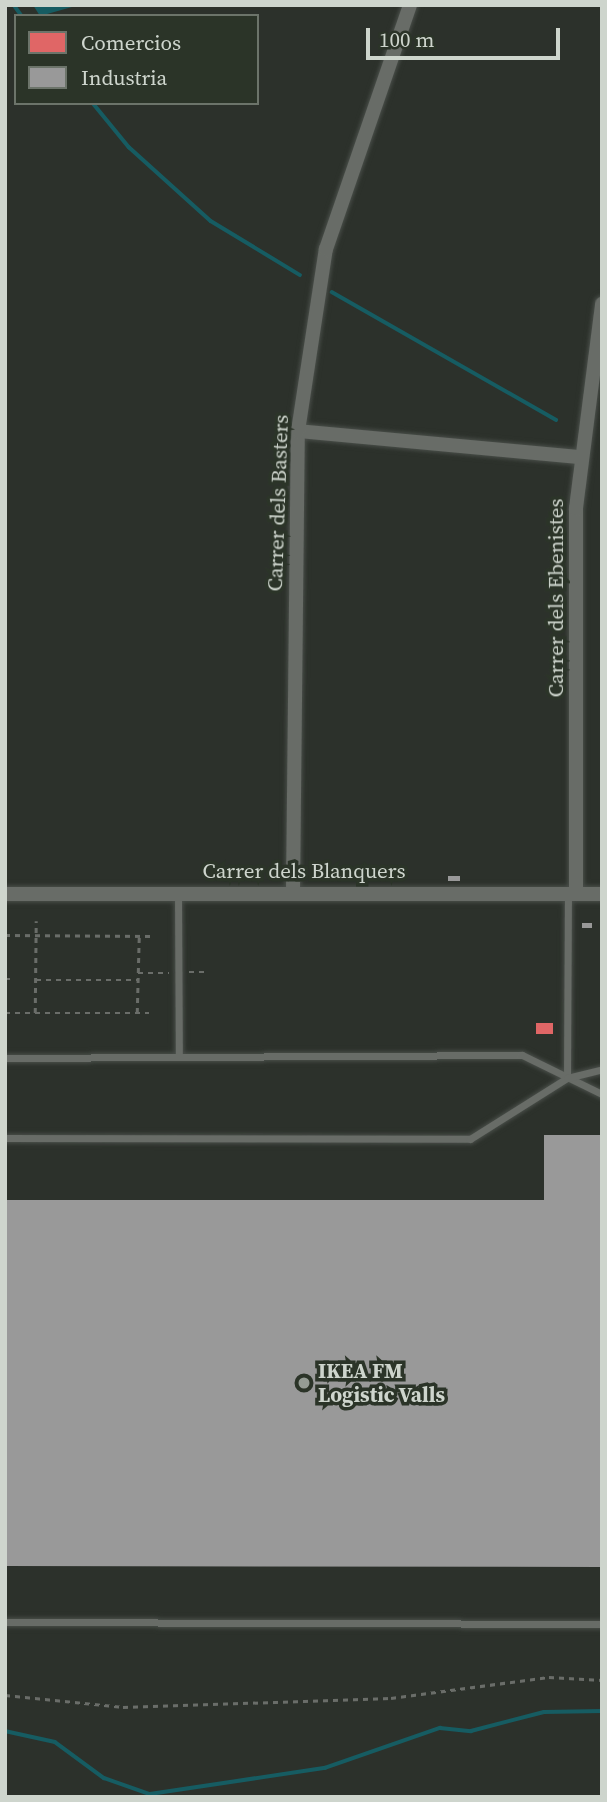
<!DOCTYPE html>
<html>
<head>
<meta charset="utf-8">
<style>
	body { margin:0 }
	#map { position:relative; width:607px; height:1802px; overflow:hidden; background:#2c312b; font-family:"Source Serif 4",serif }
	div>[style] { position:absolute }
	.water>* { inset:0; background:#165c62 }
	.shops>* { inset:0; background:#e06666 }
	.industry>* { inset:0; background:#999 }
	.stream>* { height:3.5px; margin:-1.75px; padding:0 1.75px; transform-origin:1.75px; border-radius:1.75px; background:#165c62 }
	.path>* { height:2.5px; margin-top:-1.25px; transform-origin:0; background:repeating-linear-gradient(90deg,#6a6d69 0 5px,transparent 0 10px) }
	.roads { filter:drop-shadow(0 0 2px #494e49) drop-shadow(0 0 2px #494e49) }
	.lane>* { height:7px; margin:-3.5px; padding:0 3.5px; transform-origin:3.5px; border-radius:3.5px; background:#686c67 }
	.street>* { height:14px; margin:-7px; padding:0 7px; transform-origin:7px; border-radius:7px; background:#686c67 }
	.dots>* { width:19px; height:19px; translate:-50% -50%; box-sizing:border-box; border:4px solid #2b3428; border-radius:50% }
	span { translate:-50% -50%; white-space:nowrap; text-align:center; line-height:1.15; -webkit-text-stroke:7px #2b3428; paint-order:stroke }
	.street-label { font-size:21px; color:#ced5cd }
	.poi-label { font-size:21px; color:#ced5cd; font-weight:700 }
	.left { translate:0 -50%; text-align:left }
	.frame { position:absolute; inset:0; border:7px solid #ced5cd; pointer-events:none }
	.legend { position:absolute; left:14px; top:14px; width:245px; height:91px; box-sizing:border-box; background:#2b3428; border:2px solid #6c746a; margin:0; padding:9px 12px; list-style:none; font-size:21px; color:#ced5cd }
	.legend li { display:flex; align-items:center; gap:14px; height:35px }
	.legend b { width:35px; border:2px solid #6c746a }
	.scale { position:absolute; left:366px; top:28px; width:194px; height:32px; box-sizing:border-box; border:4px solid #ced5cd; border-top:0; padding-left:9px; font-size:21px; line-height:24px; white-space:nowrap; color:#ced5cd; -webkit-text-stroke:5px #2b3428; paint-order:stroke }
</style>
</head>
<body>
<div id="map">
	<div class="water">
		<i style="clip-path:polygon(33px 5px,79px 5px,40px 16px)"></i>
	</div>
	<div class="shops">
		<i style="clip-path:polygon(536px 1023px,553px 1023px,553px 1034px,536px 1034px)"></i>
	</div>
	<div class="industry">
		<i style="clip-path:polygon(448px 876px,460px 876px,460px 881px,448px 881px)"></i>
		<i style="clip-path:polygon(582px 923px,592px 923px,592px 928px,582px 928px)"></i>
		<i style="clip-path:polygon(544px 1135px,602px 1135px,602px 1567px,5px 1566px,5px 1200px,544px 1200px)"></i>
	</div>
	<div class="stream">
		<i style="left:14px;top:5px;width:14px;rotate:54deg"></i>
		<i style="left:93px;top:103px;width:57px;rotate:50.7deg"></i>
		<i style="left:129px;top:147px;width:110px;rotate:42.1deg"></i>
		<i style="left:211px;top:221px;width:104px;rotate:31.2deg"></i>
		<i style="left:332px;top:292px;width:258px;rotate:29.7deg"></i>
		<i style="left:5px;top:1731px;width:51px;rotate:12.4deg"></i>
		<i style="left:55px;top:1742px;width:61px;rotate:36.3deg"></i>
		<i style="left:104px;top:1778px;width:49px;rotate:19.2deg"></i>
		<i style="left:150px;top:1794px;width:177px;rotate:-8.5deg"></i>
		<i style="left:325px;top:1768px;width:122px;rotate:-19.2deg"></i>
		<i style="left:440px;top:1728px;width:31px;rotate:6deg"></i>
		<i style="left:471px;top:1731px;width:75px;rotate:-14.6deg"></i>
		<i style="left:544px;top:1712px;width:58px;rotate:-1deg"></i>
	</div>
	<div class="path">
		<i style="left:5px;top:935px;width:146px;rotate:0.4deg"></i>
		<i style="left:189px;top:972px;width:20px"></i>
		<i style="left:138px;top:973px;width:31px"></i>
		<i style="left:5px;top:979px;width:10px"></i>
		<i style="left:36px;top:980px;width:102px"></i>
		<i style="left:5px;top:1013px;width:144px"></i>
		<i style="left:35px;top:1013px;width:92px;rotate:-89.4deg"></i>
		<i style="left:137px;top:1013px;width:77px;rotate:-88.5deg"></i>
		<i style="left:5px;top:1695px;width:119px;rotate:5.8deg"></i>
		<i style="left:123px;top:1707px;width:268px;rotate:-1.9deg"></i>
		<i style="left:391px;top:1698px;width:159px;rotate:-7.6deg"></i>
		<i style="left:549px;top:1677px;width:53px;rotate:3.2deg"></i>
	</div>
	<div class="roads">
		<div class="lane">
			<i style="left:178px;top:893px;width:164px;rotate:89.7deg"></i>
			<i style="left:5px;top:1058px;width:517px;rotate:-0.33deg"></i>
			<i style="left:522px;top:1055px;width:89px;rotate:26deg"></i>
			<i style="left:567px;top:1078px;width:184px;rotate:-89.7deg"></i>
			<i style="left:5px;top:1138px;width:465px;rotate:0.1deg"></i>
			<i style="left:470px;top:1139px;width:115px;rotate:-32.2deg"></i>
			<i style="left:567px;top:1078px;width:36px;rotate:-14deg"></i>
			<i style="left:5px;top:1622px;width:597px;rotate:0.19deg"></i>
		</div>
		<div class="street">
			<i style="left:298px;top:431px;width:283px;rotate:5.3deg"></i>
			<i style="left:293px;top:891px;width:460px;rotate:-89.4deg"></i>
			<i style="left:298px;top:431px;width:184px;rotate:-81.3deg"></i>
			<i style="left:326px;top:249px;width:258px;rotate:-71deg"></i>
			<i style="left:5px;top:894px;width:597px"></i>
			<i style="left:576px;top:894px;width:386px;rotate:-90deg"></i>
			<i style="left:576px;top:508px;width:206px;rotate:-82.7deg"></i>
		</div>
	</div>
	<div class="dots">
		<i style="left:304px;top:1383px;background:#959c94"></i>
	</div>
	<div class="street-label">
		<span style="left:278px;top:503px;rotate:-88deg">Carrer dels Basters</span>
		<span style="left:556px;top:598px;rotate:-90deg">Carrer dels Ebenistes</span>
		<span style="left:304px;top:871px">Carrer dels Blanquers</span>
	</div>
	<div class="poi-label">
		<span class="left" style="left:318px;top:1383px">IKEA FM<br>Logistic Valls</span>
	</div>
	<div class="frame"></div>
	<ul class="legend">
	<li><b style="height:19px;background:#e06666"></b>Comercios</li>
	<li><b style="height:19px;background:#999"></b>Industria</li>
	</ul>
	<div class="scale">100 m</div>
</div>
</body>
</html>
